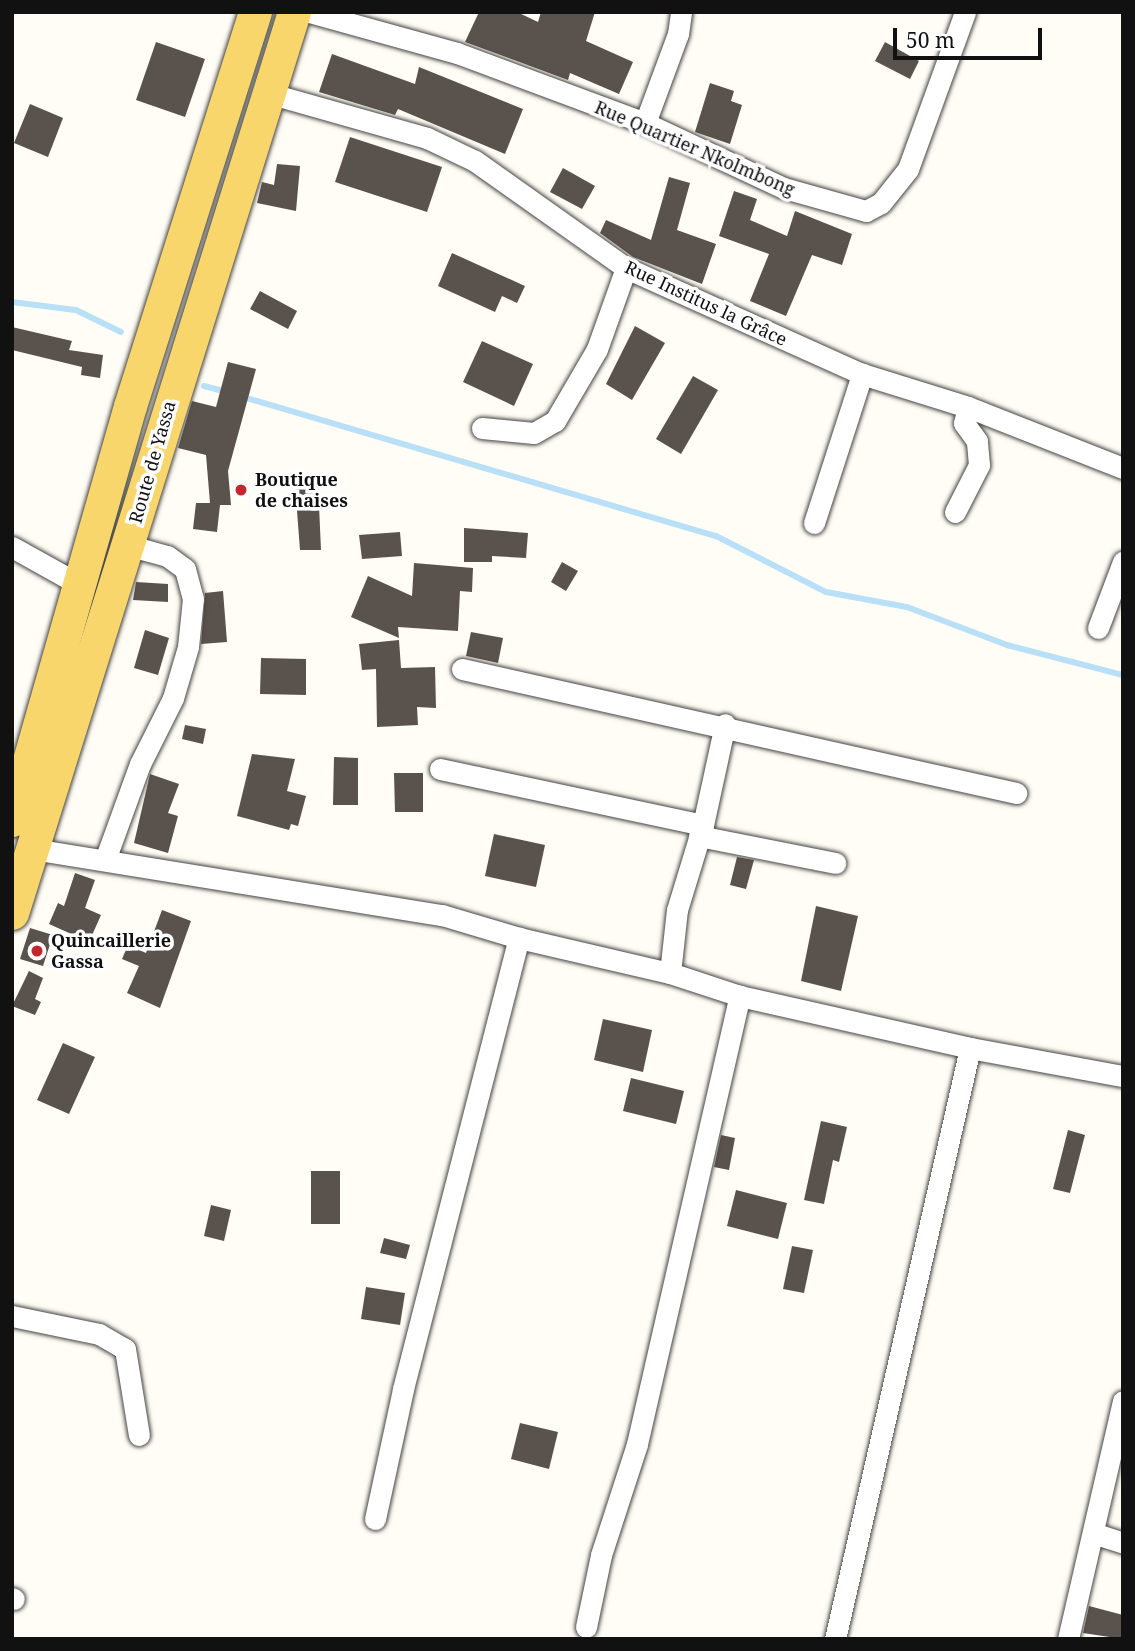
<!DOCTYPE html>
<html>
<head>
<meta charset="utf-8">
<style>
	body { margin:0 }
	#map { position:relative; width:1135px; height:1651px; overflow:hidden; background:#fffdf5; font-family:"Noto Serif",serif }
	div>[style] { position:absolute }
	.stream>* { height:6px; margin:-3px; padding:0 3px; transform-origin:3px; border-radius:3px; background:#b9e0f7 }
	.building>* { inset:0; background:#5a524d }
	.roads { filter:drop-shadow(0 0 2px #444) drop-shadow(0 0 2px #444) }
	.minor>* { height:21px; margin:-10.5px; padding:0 10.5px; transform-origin:10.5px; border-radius:10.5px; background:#fff }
	.primary>* { height:33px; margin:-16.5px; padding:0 16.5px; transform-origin:16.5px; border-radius:16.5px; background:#f9d66b }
	.dots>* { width:19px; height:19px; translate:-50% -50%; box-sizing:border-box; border:4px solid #fff; border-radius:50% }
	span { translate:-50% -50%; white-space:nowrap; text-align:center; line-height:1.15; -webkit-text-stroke:7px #fff; paint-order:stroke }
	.street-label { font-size:18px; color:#111 }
	.poi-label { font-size:18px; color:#111; font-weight:700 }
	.left { translate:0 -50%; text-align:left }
	.frame { position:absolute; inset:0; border:14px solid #111; pointer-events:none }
	.scale { position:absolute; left:893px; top:28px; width:149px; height:32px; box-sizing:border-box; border:4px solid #111; border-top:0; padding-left:9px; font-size:21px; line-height:24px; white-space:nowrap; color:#111; -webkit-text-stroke:5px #fff; paint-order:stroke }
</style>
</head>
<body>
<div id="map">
	<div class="stream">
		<i style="left:12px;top:302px;width:64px;rotate:7.1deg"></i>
		<i style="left:76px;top:310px;width:50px;rotate:26.1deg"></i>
		<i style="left:204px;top:386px;width:23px;rotate:15deg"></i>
		<i style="left:243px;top:397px;width:493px;rotate:16.4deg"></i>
		<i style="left:716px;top:536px;width:123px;rotate:27deg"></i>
		<i style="left:826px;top:592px;width:82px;rotate:10.5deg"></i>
		<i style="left:907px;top:607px;width:107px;rotate:20.8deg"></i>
		<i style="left:1007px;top:645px;width:120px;rotate:14.5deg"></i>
	</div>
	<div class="building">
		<i style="clip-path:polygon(479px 12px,517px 12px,538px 22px,541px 12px,595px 12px,586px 41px,633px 62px,619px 94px,570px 73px,568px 80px,465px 42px)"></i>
		<i style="clip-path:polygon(156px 42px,205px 59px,185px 117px,136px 100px)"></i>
		<i style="clip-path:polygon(885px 42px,919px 61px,910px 79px,875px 61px)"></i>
		<i style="clip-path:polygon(332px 54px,415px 84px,419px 67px,523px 109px,505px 154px,398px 109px,395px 115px,319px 92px)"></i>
		<i style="clip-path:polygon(710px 83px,734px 91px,731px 101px,742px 105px,730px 144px,695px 132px)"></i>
		<i style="clip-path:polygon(30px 104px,63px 118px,48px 157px,14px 143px)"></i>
		<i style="clip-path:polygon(350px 137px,442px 167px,427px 212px,335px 182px)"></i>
		<i style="clip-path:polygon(277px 164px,300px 166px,296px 211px,257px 203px,262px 182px,274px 185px)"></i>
		<i style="clip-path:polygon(563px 168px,595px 186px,582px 209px,550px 192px)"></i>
		<i style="clip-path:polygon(669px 177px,690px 183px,677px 230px,716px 244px,702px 284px,633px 257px,600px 233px,606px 220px,651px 240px)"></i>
		<i style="clip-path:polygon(734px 191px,757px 199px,750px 220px,787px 236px,795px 211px,852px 234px,842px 265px,812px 255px,786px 316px,750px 301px,769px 254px,719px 236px)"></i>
		<i style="clip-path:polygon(452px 253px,525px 286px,517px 303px,502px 296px,495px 312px,438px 286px)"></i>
		<i style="clip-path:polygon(260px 291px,297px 311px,288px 329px,250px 309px)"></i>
		<i style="clip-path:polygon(635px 326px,665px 343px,632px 400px,606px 384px)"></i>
		<i style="clip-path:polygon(12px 327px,72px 341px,69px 350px,103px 355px,100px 378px,81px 375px,82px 367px,12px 350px)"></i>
		<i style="clip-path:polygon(482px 341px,533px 364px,514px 406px,463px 382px)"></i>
		<i style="clip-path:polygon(228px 362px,256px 369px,228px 471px,231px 505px,220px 505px,217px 532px,193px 529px,196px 503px,210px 503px,206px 455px,178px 448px,192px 401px,216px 407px)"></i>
		<i style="clip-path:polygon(693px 376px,718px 390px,681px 454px,656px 439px)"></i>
		<i style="clip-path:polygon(318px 483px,321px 550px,300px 550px,295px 485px)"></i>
		<i style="clip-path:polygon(464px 528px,528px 533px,526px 558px,492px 556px,492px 562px,464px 562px)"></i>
		<i style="clip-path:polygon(400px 532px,402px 556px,362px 559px,359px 535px)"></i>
		<i style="clip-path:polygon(562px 562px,578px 571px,566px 591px,551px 582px)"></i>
		<i style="clip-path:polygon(414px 563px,473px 568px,472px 592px,460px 591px,458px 631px,398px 627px,399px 638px,351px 617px,368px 576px,412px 596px)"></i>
		<i style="clip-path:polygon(136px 582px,168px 584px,168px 602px,133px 600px)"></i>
		<i style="clip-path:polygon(223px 591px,227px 642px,201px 644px,205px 593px)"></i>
		<i style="clip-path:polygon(145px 630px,169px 638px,158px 675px,134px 668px)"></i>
		<i style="clip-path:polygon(471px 632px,503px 638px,498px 663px,466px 656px)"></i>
		<i style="clip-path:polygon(399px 640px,401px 668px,435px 667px,436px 708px,417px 707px,418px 725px,377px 727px,376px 669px,362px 670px,359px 644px)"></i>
		<i style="clip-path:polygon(261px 658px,306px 659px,306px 695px,260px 694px)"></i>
		<i style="clip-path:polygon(185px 725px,206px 729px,203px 744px,182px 739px)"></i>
		<i style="clip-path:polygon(252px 754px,295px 759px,287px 791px,306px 796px,298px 826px,291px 824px,289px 830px,237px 816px)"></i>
		<i style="clip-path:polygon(334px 757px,358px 758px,358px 805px,333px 805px)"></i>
		<i style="clip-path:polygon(394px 773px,423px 773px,423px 812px,395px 812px)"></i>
		<i style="clip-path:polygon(150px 774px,179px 784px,168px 813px,178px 816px,168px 853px,134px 843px)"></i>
		<i style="clip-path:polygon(494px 834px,545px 845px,536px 887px,485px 876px)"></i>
		<i style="clip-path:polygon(737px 857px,754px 860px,746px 889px,730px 885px)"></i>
		<i style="clip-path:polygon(75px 873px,95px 880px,85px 908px,101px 915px,89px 942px,49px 924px,58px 903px,64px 906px)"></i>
		<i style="clip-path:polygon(816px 906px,858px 916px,841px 991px,801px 981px)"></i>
		<i style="clip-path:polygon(162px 910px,191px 921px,160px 1008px,127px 993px,139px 966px,122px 959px,128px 945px,146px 953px)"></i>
		<i style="clip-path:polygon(30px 928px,53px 935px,43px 966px,20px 959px)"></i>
		<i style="clip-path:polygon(29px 971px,43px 978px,35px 999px,41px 1002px,35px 1015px,12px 1006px)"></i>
		<i style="clip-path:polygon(603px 1019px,652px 1030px,643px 1072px,594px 1060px)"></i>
		<i style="clip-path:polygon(63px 1043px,95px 1057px,69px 1114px,37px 1100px)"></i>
		<i style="clip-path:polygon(631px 1078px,684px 1091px,676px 1124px,623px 1111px)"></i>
		<i style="clip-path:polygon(821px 1121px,847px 1127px,839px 1162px,833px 1160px,824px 1204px,804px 1200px)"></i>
		<i style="clip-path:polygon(1068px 1130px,1085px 1135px,1070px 1193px,1053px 1189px)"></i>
		<i style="clip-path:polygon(721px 1135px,735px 1138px,729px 1170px,714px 1167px)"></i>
		<i style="clip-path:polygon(311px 1171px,340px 1171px,340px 1224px,311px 1224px)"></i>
		<i style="clip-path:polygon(736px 1190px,787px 1203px,778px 1239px,727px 1226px)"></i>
		<i style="clip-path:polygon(211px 1205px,231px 1210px,224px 1241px,204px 1236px)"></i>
		<i style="clip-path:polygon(384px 1238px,410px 1245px,406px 1259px,380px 1253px)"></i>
		<i style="clip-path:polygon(792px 1246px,813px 1250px,804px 1293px,783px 1289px)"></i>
		<i style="clip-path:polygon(366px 1287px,405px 1293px,400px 1325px,361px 1319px)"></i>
		<i style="clip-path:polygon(520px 1423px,558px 1432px,549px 1469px,511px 1459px)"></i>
		<i style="clip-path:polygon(1089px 1606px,1123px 1615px,1123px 1639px,1083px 1633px)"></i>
	</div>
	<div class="roads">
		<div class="minor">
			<i style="left:309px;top:12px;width:154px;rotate:15.5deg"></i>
			<i style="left:457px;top:53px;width:201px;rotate:20.4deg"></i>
			<i style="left:645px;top:123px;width:153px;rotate:25.1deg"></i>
			<i style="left:784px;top:188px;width:85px;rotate:15.7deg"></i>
			<i style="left:866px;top:211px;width:17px;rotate:-28deg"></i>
			<i style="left:881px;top:203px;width:43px;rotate:-51.5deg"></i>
			<i style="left:908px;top:169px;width:167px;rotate:-70deg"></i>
			<i style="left:268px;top:93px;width:165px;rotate:15.8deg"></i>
			<i style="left:427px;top:138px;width:53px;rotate:25.6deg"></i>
			<i style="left:475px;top:161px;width:185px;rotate:35.3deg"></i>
			<i style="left:626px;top:268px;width:259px;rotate:24.2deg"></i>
			<i style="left:862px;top:374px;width:111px;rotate:17.3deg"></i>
			<i style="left:968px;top:407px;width:167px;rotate:21.5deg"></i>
			<i style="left:645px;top:123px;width:95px;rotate:-69.7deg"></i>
			<i style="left:678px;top:34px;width:22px;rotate:-82deg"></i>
			<i style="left:482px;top:428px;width:52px;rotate:5.5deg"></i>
			<i style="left:534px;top:433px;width:24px;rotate:-30deg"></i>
			<i style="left:555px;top:421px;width:83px;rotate:-59.7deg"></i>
			<i style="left:597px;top:349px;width:86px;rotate:-70.3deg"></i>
			<i style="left:955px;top:512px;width:53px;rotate:-62.9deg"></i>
			<i style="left:979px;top:465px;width:24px;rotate:-95deg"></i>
			<i style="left:977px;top:441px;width:22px;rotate:-126deg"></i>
			<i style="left:964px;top:423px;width:16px;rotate:-76deg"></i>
			<i style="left:814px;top:523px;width:157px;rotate:-72.1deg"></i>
			<i style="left:12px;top:547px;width:80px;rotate:29.1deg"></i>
			<i style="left:1098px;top:628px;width:71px;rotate:-69.3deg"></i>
			<i style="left:462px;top:669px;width:568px;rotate:12.62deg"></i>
			<i style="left:440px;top:769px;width:269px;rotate:12deg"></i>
			<i style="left:699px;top:836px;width:139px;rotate:11.2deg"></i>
			<i style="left:33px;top:849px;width:414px;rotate:9.2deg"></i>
			<i style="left:442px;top:915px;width:80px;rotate:16.6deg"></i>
			<i style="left:519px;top:938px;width:155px;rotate:13.1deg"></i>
			<i style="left:670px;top:973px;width:74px;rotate:18.2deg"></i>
			<i style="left:740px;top:996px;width:236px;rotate:12.7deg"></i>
			<i style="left:970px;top:1048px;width:156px;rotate:10.4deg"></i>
			<i style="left:105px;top:860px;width:102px;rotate:-70deg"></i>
			<i style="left:140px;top:764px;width:74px;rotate:-63.4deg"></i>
			<i style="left:173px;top:698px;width:53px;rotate:-73.6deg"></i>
			<i style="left:188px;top:647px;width:48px;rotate:-84.1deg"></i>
			<i style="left:193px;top:599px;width:31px;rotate:-105deg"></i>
			<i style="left:185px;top:569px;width:22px;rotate:-144deg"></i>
			<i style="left:167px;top:556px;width:41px;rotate:-164.6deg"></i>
			<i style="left:670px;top:973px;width:63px;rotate:-83.7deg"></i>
			<i style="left:677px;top:910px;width:89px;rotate:-73deg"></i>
			<i style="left:703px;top:825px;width:103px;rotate:-77.7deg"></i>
			<i style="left:12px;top:1316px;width:89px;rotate:11.7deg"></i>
			<i style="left:99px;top:1334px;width:30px;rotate:30deg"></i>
			<i style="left:125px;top:1349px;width:87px;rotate:80.8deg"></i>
			<i style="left:375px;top:1519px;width:133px;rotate:-77.8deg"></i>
			<i style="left:403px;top:1389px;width:466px;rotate:-75.6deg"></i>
			<i style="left:1093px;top:1533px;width:32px;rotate:18deg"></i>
			<i style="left:12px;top:1598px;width:2px;rotate:27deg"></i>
			<i style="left:586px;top:1627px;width:74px;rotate:-78.2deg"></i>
			<i style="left:601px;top:1555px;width:117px;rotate:-72deg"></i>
			<i style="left:637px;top:1444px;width:460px;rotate:-77.1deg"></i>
			<i style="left:835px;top:1639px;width:606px;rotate:-77.13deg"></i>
			<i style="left:1068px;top:1639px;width:244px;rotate:-77deg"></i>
		</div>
		<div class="primary">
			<i style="left:12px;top:820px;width:430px;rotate:-74.1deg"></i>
			<i style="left:130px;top:406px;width:413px;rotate:-72.4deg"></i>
			<i style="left:12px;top:913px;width:944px;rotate:-72.62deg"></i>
		</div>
	</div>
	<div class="dots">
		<i style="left:241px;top:490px;background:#c4262e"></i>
		<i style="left:37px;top:951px;background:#c4262e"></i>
	</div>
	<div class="street-label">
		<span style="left:695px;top:148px;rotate:23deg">Rue Quartier Nkolmbong</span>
		<span style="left:706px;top:303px;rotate:25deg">Rue Institus la Grâce</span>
		<span style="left:152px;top:462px;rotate:-74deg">Route de Yassa</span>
	</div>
	<div class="poi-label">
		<span class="left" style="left:255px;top:490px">Boutique<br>de chaises</span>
		<span class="left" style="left:51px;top:951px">Quincaillerie<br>Gassa</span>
	</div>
	<div class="frame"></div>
	<div class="scale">50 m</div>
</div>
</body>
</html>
